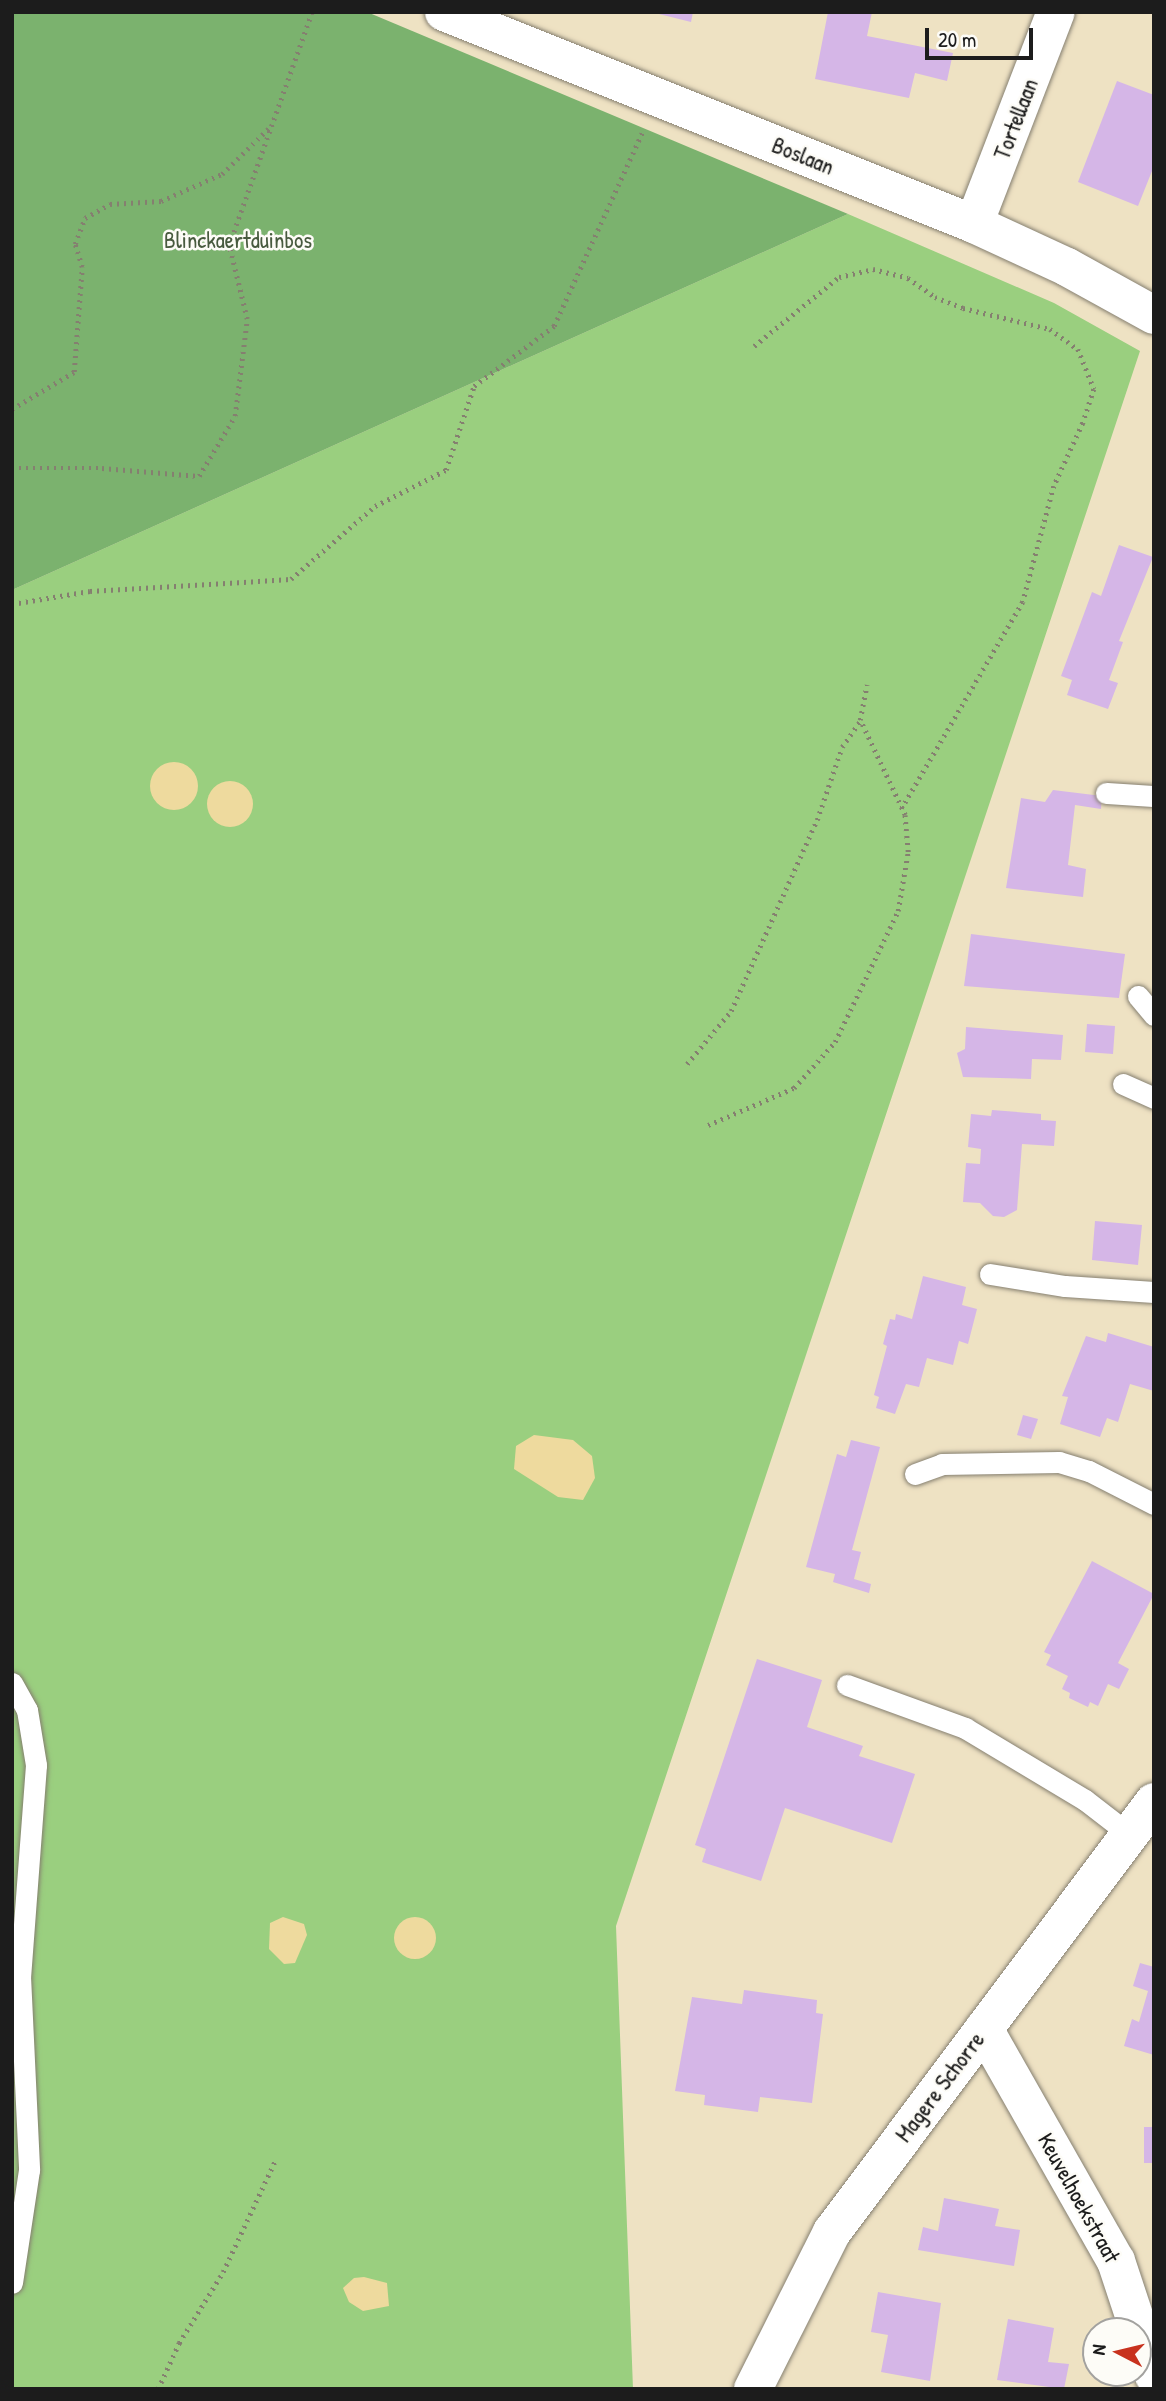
<!DOCTYPE html>
<html>
<head>
<meta charset="utf-8">
<style>
	body { margin:0 }
	#map { position:relative; width:1166px; height:2401px; overflow:hidden; background:#eee2c3; font-family:"Patrick Hand",sans-serif }
	div>[style] { position:absolute }
	.green>* { inset:0; background:#9acf7f }
	.forest>* { inset:0; background:#7bb26e }
	.sand>* { inset:0; background:#eeda9e }
	.round { border-radius:50% }
	.building>* { inset:0; background:#d5b6e7 }
	.path>* { height:4.5px; margin-top:-2.25px; transform-origin:0; background:repeating-linear-gradient(90deg,#857f70 0 2px,transparent 0 7px) }
	.roads { filter:drop-shadow(0 0 2px #857f70) drop-shadow(0 0 2px #857f70) }
	.service>* { height:21px; margin:-10.5px; padding:0 10.5px; transform-origin:10.5px; border-radius:10.5px; background:#fff }
	.minor>* { height:38px; margin:-19px; padding:0 19px; transform-origin:19px; border-radius:19px; background:#fff }
	span { translate:-50% -50%; white-space:nowrap; text-align:center; line-height:1.15; -webkit-text-stroke:5px #fdfcf7; paint-order:stroke }
	.street-label { font-size:23px; color:#1c1c1c }
	.park-label { font-size:23px; color:#485b3f }
	.frame { position:absolute; inset:0; border:14px solid #1c1c1c; pointer-events:none }
	.north { position:absolute; left:1082px; top:2317px; width:70px; height:70px; box-sizing:border-box; background:#fdfcf7; border:2px solid #a3a29f; border-radius:50%; rotate:277deg; font-size:19px; font-weight:700; line-height:28px; text-align:center; color:#1c1c1c }
	.north::after { content:''; display:block; margin:auto; width:24px; height:32px; background:#c8321e; clip-path:polygon(50% 0,100% 100%,50% 72%,0 100%) }
	.scale { position:absolute; left:925px; top:28px; width:108px; height:32px; box-sizing:border-box; border:4px solid #1c1c1c; border-top:0; padding-left:9px; font-size:21px; line-height:24px; white-space:nowrap; color:#1c1c1c; -webkit-text-stroke:5px #fdfcf7; paint-order:stroke }
</style>
</head>
<body>
<div id="map">
	<div class="green">
		<i style="clip-path:polygon(848px 214px,1054px 303px,1140px 351px,616px 1926px,633px 2389px,12px 2389px,12px 590px)"></i>
	</div>
	<div class="forest">
		<i style="clip-path:polygon(12px 12px,367px 12px,848px 214px,12px 590px)"></i>
	</div>
	<div class="sand">
		<i class="round" style="left:150px;top:762px;width:48px;height:48px"></i>
		<i class="round" style="left:207px;top:781px;width:46px;height:46px"></i>
		<i style="clip-path:polygon(534px 1435px,573px 1440px,592px 1456px,595px 1478px,583px 1500px,558px 1497px,514px 1469px,516px 1446px)"></i>
		<i class="round" style="left:394px;top:1917px;width:42px;height:42px"></i>
		<i style="clip-path:polygon(283px 1917px,304px 1924px,307px 1935px,295px 1963px,284px 1964px,269px 1949px,270px 1923px)"></i>
		<i style="clip-path:polygon(364px 2277px,387px 2283px,389px 2306px,363px 2311px,349px 2302px,343px 2288px,354px 2278px)"></i>
	</div>
	<div class="building">
		<i style="clip-path:polygon(651px 12px,693px 12px,691px 22px)"></i>
		<i style="clip-path:polygon(828px 12px,872px 12px,867px 36px,953px 53px,947px 81px,915px 73px,909px 98px,815px 79px)"></i>
		<i style="clip-path:polygon(1117px 81px,1154px 95px,1154px 166px,1138px 206px,1078px 182px)"></i>
		<i style="clip-path:polygon(1119px 545px,1153px 557px,1119px 641px,1123px 642px,1109px 680px,1118px 683px,1108px 709px,1067px 695px,1072px 680px,1061px 676px,1092px 592px,1101px 596px)"></i>
		<i style="clip-path:polygon(1053px 790px,1102px 796px,1101px 809px,1075px 805px,1068px 865px,1086px 869px,1083px 897px,1006px 888px,1021px 798px,1045px 802px)"></i>
		<i style="clip-path:polygon(971px 934px,1125px 954px,1119px 998px,964px 986px)"></i>
		<i style="clip-path:polygon(1087px 1024px,1115px 1026px,1113px 1054px,1085px 1052px)"></i>
		<i style="clip-path:polygon(966px 1027px,1063px 1035px,1061px 1060px,1032px 1059px,1031px 1079px,963px 1077px,957px 1053px,965px 1049px)"></i>
		<i style="clip-path:polygon(992px 1110px,1041px 1114px,1041px 1120px,1056px 1121px,1054px 1146px,1022px 1144px,1017px 1210px,1004px 1217px,993px 1216px,980px 1203px,963px 1202px,966px 1163px,980px 1164px,981px 1149px,968px 1147px,971px 1114px,991px 1116px)"></i>
		<i style="clip-path:polygon(1095px 1221px,1142px 1225px,1138px 1265px,1092px 1260px)"></i>
		<i style="clip-path:polygon(923px 1276px,966px 1287px,962px 1305px,977px 1309px,968px 1344px,959px 1341px,953px 1365px,927px 1358px,919px 1387px,906px 1384px,895px 1414px,876px 1408px,879px 1397px,874px 1395px,887px 1346px,883px 1344px,890px 1319px,895px 1320px,896px 1314px,912px 1319px)"></i>
		<i style="clip-path:polygon(1108px 1333px,1154px 1347px,1154px 1391px,1130px 1384px,1118px 1422px,1107px 1418px,1100px 1437px,1060px 1424px,1068px 1397px,1062px 1396px,1086px 1336px,1106px 1342px)"></i>
		<i style="clip-path:polygon(1023px 1415px,1038px 1419px,1031px 1439px,1017px 1435px)"></i>
		<i style="clip-path:polygon(851px 1440px,880px 1447px,852px 1550px,861px 1552px,854px 1579px,871px 1584px,869px 1593px,833px 1582px,835px 1574px,806px 1567px,837px 1454px,846px 1457px)"></i>
		<i style="clip-path:polygon(1092px 1561px,1154px 1594px,1118px 1663px,1129px 1669px,1119px 1689px,1108px 1684px,1098px 1706px,1090px 1702px,1088px 1707px,1069px 1698px,1070px 1693px,1062px 1689px,1068px 1676px,1046px 1665px,1051px 1655px,1044px 1652px)"></i>
		<i style="clip-path:polygon(757px 1659px,822px 1680px,807px 1727px,863px 1746px,859px 1756px,915px 1774px,892px 1843px,785px 1808px,761px 1881px,702px 1862px,706px 1849px,695px 1845px)"></i>
		<i style="clip-path:polygon(1140px 1963px,1154px 1967px,1154px 2055px,1124px 2046px,1132px 2019px,1139px 2022px,1148px 1991px,1133px 1986px)"></i>
		<i style="clip-path:polygon(744px 1990px,817px 2000px,816px 2013px,823px 2014px,812px 2103px,760px 2097px,758px 2112px,704px 2105px,705px 2095px,675px 2091px,692px 1997px,742px 2004px)"></i>
		<i style="clip-path:polygon(1144px 2127px,1154px 2127px,1154px 2163px,1144px 2163px)"></i>
		<i style="clip-path:polygon(944px 2198px,999px 2209px,995px 2226px,1020px 2230px,1014px 2266px,918px 2250px,923px 2227px,938px 2231px)"></i>
		<i style="clip-path:polygon(878px 2292px,941px 2303px,930px 2381px,881px 2372px,888px 2335px,871px 2332px)"></i>
		<i style="clip-path:polygon(1008px 2319px,1054px 2328px,1048px 2362px,1069px 2364px,1064px 2389px,997px 2380px)"></i>
	</div>
	<div class="path">
		<i style="left:754px;top:346px;width:109px;rotate:-39.1deg"></i>
		<i style="left:839px;top:277px;width:35px;rotate:-13deg"></i>
		<i style="left:873px;top:269px;width:36px;rotate:14deg"></i>
		<i style="left:908px;top:278px;width:33px;rotate:35deg"></i>
		<i style="left:935px;top:297px;width:30px;rotate:21deg"></i>
		<i style="left:963px;top:308px;width:89px;rotate:13.6deg"></i>
		<i style="left:1050px;top:329px;width:34px;rotate:36deg"></i>
		<i style="left:1078px;top:349px;width:43px;rotate:68.2deg"></i>
		<i style="left:1094px;top:389px;width:36px;rotate:108deg"></i>
		<i style="left:1083px;top:423px;width:69px;rotate:114.7deg"></i>
		<i style="left:1054px;top:486px;width:120px;rotate:105deg"></i>
		<i style="left:1023px;top:602px;width:239px;rotate:120.4deg"></i>
		<i style="left:12px;top:409px;width:72px;rotate:-30.8deg"></i>
		<i style="left:74px;top:372px;width:105px;rotate:-85.6deg"></i>
		<i style="left:82px;top:267px;width:24px;rotate:-107deg"></i>
		<i style="left:75px;top:244px;width:28px;rotate:-69deg"></i>
		<i style="left:85px;top:218px;width:29px;rotate:-29deg"></i>
		<i style="left:110px;top:204px;width:51px;rotate:-3.4deg"></i>
		<i style="left:161px;top:201px;width:67px;rotate:-23.9deg"></i>
		<i style="left:222px;top:174px;width:70px;rotate:-44.4deg"></i>
		<i style="left:12px;top:468px;width:90px"></i>
		<i style="left:102px;top:468px;width:97px;rotate:4.7deg"></i>
		<i style="left:199px;top:476px;width:70px;rotate:-59deg"></i>
		<i style="left:235px;top:416px;width:98px;rotate:-82.9deg"></i>
		<i style="left:247px;top:319px;width:76px;rotate:-103.7deg"></i>
		<i style="left:229px;top:245px;width:247px;rotate:-70.4deg"></i>
		<i style="left:12px;top:604px;width:79px;rotate:-9.5deg"></i>
		<i style="left:90px;top:591px;width:201px;rotate:-3.4deg"></i>
		<i style="left:291px;top:579px;width:111px;rotate:-41deg"></i>
		<i style="left:375px;top:506px;width:80px;rotate:-26.9deg"></i>
		<i style="left:446px;top:470px;width:89px;rotate:-71.6deg"></i>
		<i style="left:474px;top:386px;width:100px;rotate:-36.9deg"></i>
		<i style="left:554px;top:326px;width:214px;rotate:-65.5deg"></i>
		<i style="left:687px;top:1064px;width:69px;rotate:-50.3deg"></i>
		<i style="left:731px;top:1011px;width:209px;rotate:-65.8deg"></i>
		<i style="left:817px;top:820px;width:77px;rotate:-71.1deg"></i>
		<i style="left:842px;top:747px;width:32px;rotate:-55deg"></i>
		<i style="left:708px;top:1125px;width:94px;rotate:-23.3deg"></i>
		<i style="left:794px;top:1088px;width:62px;rotate:-48.3deg"></i>
		<i style="left:835px;top:1042px;width:145px;rotate:-64.3deg"></i>
		<i style="left:898px;top:911px;width:60px;rotate:-80.4deg"></i>
		<i style="left:908px;top:852px;width:37px;rotate:-95deg"></i>
		<i style="left:905px;top:815px;width:105px;rotate:-115.3deg"></i>
		<i style="left:860px;top:720px;width:36px;rotate:-79deg"></i>
		<i style="left:158px;top:2389px;width:51px;rotate:-65.5deg"></i>
		<i style="left:179px;top:2343px;width:84px;rotate:-58.2deg"></i>
		<i style="left:223px;top:2272px;width:123px;rotate:-64.9deg"></i>
	</div>
	<div class="roads">
		<div class="service">
			<i style="left:1106px;top:793px;width:48px;rotate:3.6deg"></i>
			<i style="left:1138px;top:996px;width:25px;rotate:50deg"></i>
			<i style="left:1123px;top:1084px;width:34px;rotate:24deg"></i>
			<i style="left:990px;top:1274px;width:76px;rotate:9.1deg"></i>
			<i style="left:1065px;top:1286px;width:89px;rotate:3.9deg"></i>
			<i style="left:915px;top:1474px;width:29px;rotate:-20deg"></i>
			<i style="left:942px;top:1464px;width:117px;rotate:-1deg"></i>
			<i style="left:1059px;top:1462px;width:31px;rotate:17deg"></i>
			<i style="left:1089px;top:1471px;width:73px;rotate:26.9deg"></i>
			<i style="left:12px;top:1683px;width:31px;rotate:61deg"></i>
			<i style="left:27px;top:1710px;width:56px;rotate:80.7deg"></i>
			<i style="left:36px;top:1765px;width:212px;rotate:94.3deg"></i>
			<i style="left:20px;top:1976px;width:194px;rotate:87.3deg"></i>
			<i style="left:29px;top:2170px;width:114px;rotate:98.6deg"></i>
			<i style="left:847px;top:1685px;width:126px;rotate:20deg"></i>
			<i style="left:965px;top:1728px;width:140px;rotate:31deg"></i>
			<i style="left:1085px;top:1800px;width:56px;rotate:37.7deg"></i>
		</div>
		<div class="minor">
			<i style="left:444px;top:12px;width:571px;rotate:21.8deg"></i>
			<i style="left:974px;top:224px;width:102px;rotate:24.8deg"></i>
			<i style="left:1067px;top:267px;width:99px;rotate:28.9deg"></i>
			<i style="left:974px;top:224px;width:227px;rotate:-68.9deg"></i>
			<i style="left:984px;top:2029px;width:267px;rotate:60.4deg"></i>
			<i style="left:1116px;top:2261px;width:121px;rotate:71.7deg"></i>
			<i style="left:753px;top:2389px;width:176px;rotate:-63.3deg"></i>
			<i style="left:832px;top:2232px;width:537px;rotate:-53.17deg"></i>
		</div>
	</div>
	<div class="street-label">
		<span style="left:1016px;top:119px;rotate:-69deg">Tortellaan</span>
		<span style="left:803px;top:156px;rotate:22deg">Boslaan</span>
		<span style="left:940px;top:2087px;rotate:-53deg">Magere Schorre</span>
		<span style="left:1079px;top:2198px;rotate:61deg">Keuvelhoekstraat</span>
	</div>
	<div class="park-label">
		<span style="left:238px;top:240px">Blinckaertduinbos</span>
	</div>
	<div class="frame"></div>
	<div class="north">N</div>
	<div class="scale">20 m</div>
</div>
</body>
</html>
